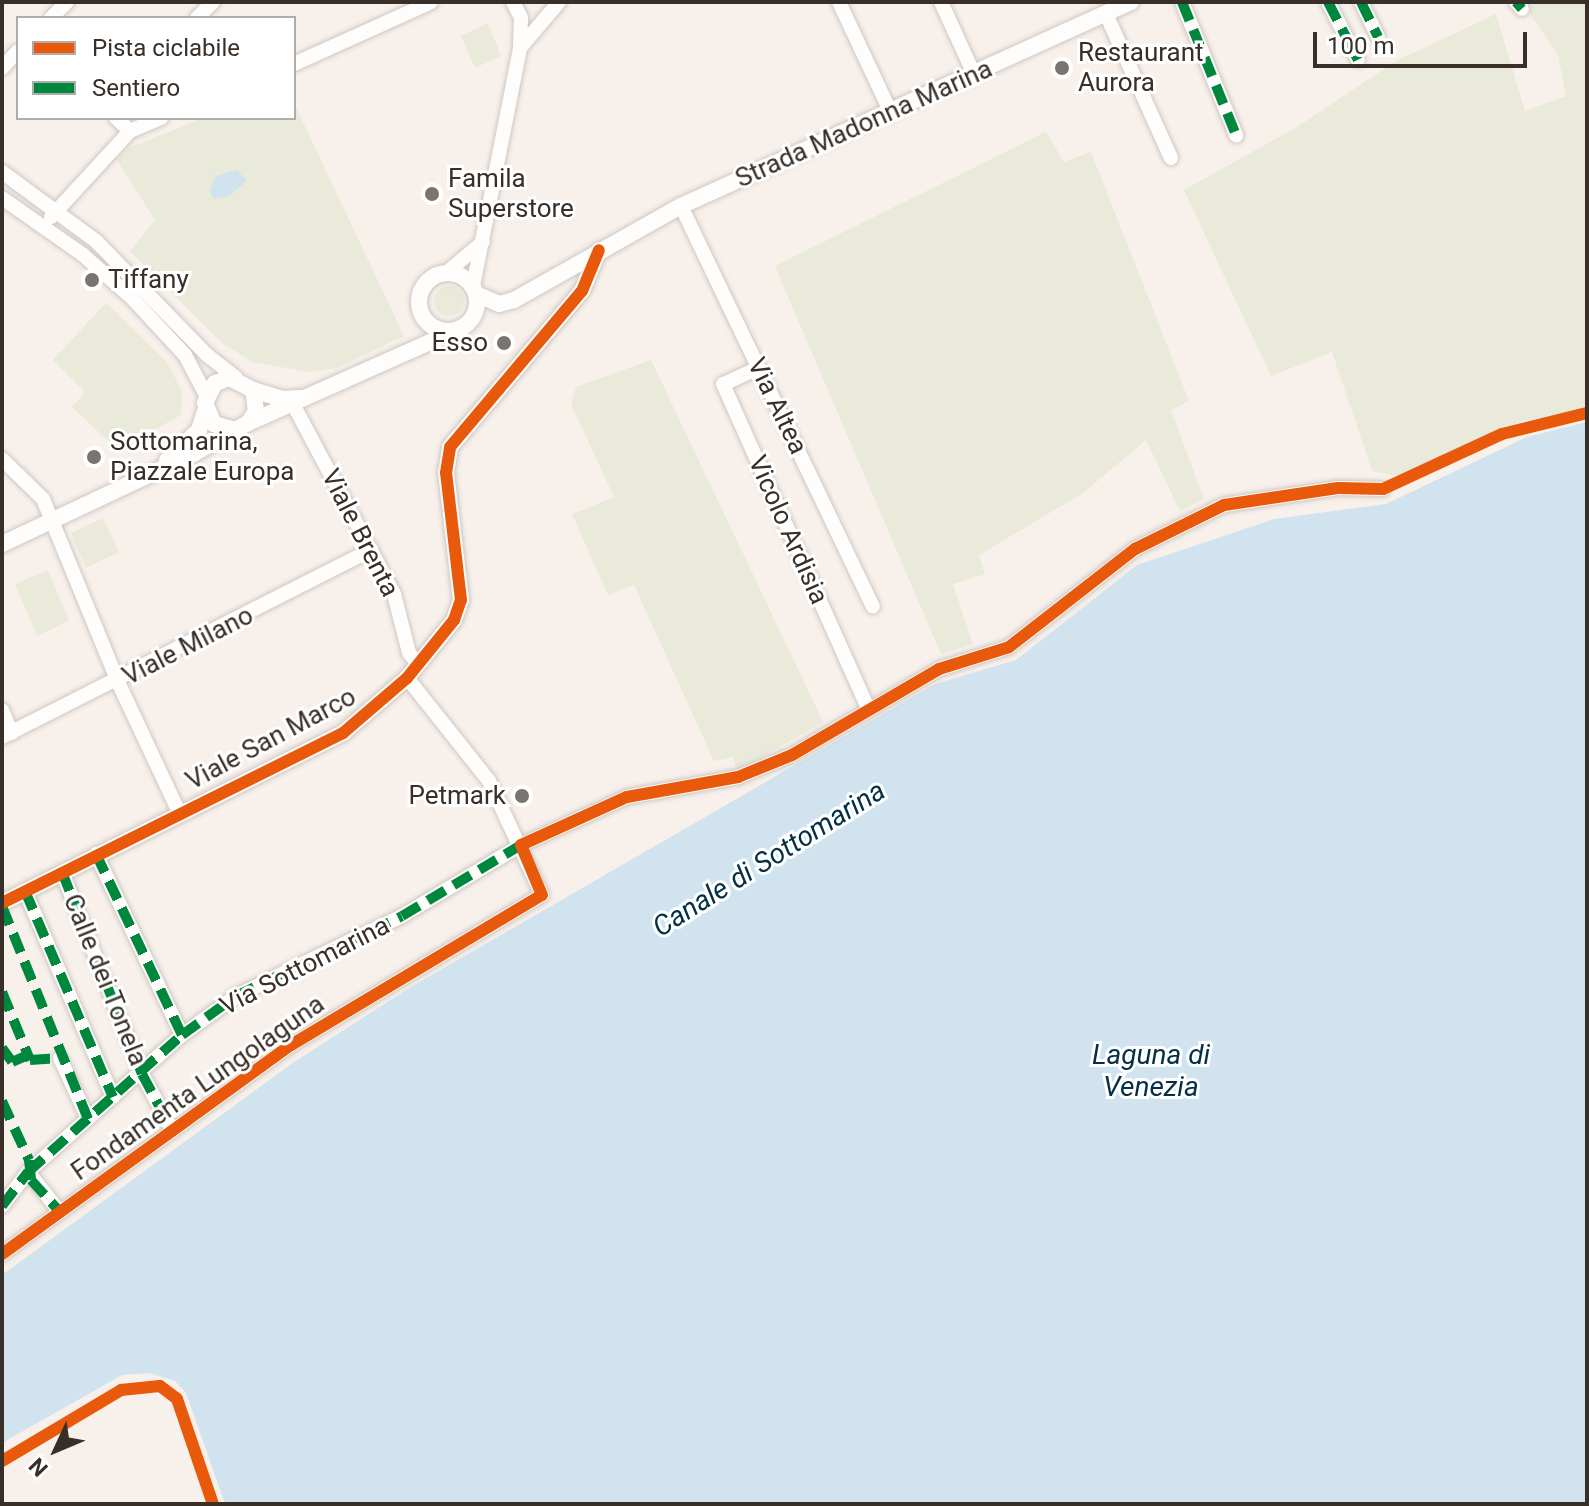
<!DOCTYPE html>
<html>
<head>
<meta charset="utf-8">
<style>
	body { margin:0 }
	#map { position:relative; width:1589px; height:1506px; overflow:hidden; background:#f7f0eb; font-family:Roboto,sans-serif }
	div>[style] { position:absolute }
	.green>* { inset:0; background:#e9ead9 }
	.round { border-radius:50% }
	.water>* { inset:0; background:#d0e3ee }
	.roads { filter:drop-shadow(0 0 2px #cfc7c2) drop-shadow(0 0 2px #cfc7c2) }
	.minor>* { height:14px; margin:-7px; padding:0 7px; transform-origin:7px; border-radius:7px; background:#fefdfc }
	.tertiary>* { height:16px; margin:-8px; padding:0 8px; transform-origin:8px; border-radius:8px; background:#fefdfc }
	.tertiary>.ring { margin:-8px; padding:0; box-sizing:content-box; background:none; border:16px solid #fefdfc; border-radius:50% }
	.quiet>* { height:10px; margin-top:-5px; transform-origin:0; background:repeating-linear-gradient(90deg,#00873e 0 20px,transparent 0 30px) }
	.cycleway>* { height:12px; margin:-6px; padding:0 6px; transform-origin:6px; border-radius:6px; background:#e8590c }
	.dots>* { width:22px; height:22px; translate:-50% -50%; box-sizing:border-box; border:4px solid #fff; border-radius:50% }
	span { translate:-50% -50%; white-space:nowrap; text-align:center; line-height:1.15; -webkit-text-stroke:6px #fff; paint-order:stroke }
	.poi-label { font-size:26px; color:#382f29 }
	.left { translate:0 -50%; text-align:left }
	.right { translate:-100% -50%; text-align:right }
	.street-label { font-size:26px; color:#382f29 }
	.water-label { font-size:28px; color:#043043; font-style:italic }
	.frame { position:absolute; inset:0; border:4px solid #382f29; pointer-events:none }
	.legend { position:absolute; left:16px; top:16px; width:280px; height:104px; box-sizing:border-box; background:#fff; border:2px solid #afaca9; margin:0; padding:10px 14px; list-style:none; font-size:24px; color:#382f29 }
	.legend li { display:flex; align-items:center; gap:16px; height:40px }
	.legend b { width:40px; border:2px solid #afaca9 }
	.north { position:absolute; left:16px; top:1410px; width:80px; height:80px; -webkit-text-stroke:6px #fff; paint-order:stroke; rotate:226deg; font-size:22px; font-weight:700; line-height:32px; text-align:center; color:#382f29 }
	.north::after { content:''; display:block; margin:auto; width:28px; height:36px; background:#382f29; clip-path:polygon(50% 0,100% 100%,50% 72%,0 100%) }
	.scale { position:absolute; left:1313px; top:32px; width:214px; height:36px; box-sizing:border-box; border:4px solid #382f29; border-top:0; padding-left:10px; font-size:24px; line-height:28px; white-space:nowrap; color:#382f29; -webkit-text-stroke:6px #fff; paint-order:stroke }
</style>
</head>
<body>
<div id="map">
	<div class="green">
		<i style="clip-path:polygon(1527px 2px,1587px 2px,1587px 405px,1571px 414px,1522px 421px,1398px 476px,1372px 471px,1332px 352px,1271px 376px,1184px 190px,1297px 127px,1398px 60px,1496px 14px,1525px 111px,1566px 96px,1558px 55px,1524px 5px)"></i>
		<i style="clip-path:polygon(488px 23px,501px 56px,475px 68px,461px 36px)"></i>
		<i style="clip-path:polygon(294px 103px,404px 336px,337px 368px,309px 372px,252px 362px,221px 342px,130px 251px,155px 220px,117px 160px,127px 149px,203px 118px,294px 118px)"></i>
		<i style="clip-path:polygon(1046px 132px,1064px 162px,1091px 152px,1189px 401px,1171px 410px,1204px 499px,1180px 511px,1146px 440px,1083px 493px,979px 555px,985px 574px,953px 584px,973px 644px,941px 654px,775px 266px)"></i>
		<i class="round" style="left:434px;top:286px;width:30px;height:30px"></i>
		<i style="clip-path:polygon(106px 303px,167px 362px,182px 391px,181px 415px,118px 450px,72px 407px,85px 392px,53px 360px)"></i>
		<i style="clip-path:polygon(651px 360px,823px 722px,737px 771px,733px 757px,714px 761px,634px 585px,608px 595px,572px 514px,614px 497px,571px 404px,576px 387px)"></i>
		<i style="clip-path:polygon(103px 518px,119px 552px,86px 568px,71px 533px)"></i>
		<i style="clip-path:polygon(48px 570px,69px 621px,37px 636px,15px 584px)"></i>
	</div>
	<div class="water">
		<i style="clip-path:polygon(237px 170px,247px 181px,229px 196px,213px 199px,210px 191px,215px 176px)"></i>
		<i style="clip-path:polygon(1587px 422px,1587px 1504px,225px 1504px,186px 1393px,175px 1381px,149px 1373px,122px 1375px,2px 1443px,2px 1275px,294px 1062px,411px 987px,935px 684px,1016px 660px,1137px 565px,1274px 519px,1386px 504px,1527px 437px)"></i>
	</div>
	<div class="roads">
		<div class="minor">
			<i style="left:513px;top:2px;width:18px;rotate:63deg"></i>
			<i style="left:521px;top:18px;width:29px;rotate:92deg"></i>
			<i style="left:839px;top:2px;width:123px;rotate:64.9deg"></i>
			<i style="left:941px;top:2px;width:79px;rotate:65.4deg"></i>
			<i style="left:1182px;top:2px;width:144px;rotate:67.9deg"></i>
			<i style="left:1328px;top:2px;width:65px;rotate:62.7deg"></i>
			<i style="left:1361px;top:2px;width:39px;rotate:64deg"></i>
			<i style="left:1516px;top:2px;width:9px;rotate:49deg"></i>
			<i style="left:1106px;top:14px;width:158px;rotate:65.7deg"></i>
			<i style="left:51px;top:18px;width:23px;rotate:-45deg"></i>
			<i style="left:197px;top:18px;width:23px;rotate:-45deg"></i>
			<i style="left:294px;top:64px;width:150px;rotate:-24.3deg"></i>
			<i style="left:2px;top:68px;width:23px;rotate:-47deg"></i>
			<i style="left:116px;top:118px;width:19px;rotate:43deg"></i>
			<i style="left:2px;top:172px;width:117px;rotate:36.3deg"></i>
			<i style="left:96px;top:241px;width:159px;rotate:45.8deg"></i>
			<i style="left:207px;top:355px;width:37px;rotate:38deg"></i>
			<i style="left:2px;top:198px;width:98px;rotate:35deg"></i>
			<i style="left:82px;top:254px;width:67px;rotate:41.3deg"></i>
			<i style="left:132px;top:298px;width:78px;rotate:47.1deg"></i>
			<i style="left:185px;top:355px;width:45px;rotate:62.3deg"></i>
			<i style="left:681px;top:206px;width:444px;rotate:64.4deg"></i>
			<i style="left:51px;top:217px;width:117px;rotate:-47.4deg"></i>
			<i style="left:130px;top:131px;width:34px;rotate:-23deg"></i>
			<i style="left:446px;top:273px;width:48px;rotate:-40deg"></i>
			<i style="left:473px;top:286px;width:243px;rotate:-78.8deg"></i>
			<i style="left:520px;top:48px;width:60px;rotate:-49.7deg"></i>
			<i style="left:758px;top:368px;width:38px;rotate:155deg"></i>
			<i style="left:723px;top:384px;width:357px;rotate:65.9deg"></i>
			<i style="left:293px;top:404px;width:215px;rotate:62deg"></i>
			<i style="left:394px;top:594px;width:61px;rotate:75.7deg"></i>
			<i style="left:409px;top:653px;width:14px;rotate:51deg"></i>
			<i style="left:2px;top:459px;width:57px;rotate:44.3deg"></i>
			<i style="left:43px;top:499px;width:198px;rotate:67.7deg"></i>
			<i style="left:118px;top:682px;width:144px;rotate:64.9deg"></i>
			<i style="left:2px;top:710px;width:25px;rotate:67deg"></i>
			<i style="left:2px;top:737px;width:414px;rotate:-26.9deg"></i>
			<i style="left:96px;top:854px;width:200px;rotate:64.6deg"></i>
			<i style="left:62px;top:872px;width:217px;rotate:68.4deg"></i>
			<i style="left:142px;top:1074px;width:64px;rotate:61.8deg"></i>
			<i style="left:25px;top:891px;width:224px;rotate:66.9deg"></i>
			<i style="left:60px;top:1058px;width:67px;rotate:65.3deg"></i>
			<i style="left:28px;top:1172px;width:51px;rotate:51.3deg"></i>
			<i style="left:2px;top:1206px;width:43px;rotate:-52.6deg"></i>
			<i style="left:28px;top:1172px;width:206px;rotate:-41.7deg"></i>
			<i style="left:182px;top:1035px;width:67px;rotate:-35.8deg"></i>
			<i style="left:236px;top:996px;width:184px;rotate:-25.7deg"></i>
			<i style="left:402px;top:916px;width:139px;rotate:-30.8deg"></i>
			<i style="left:521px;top:845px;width:116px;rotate:-24.4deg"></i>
			<i style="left:627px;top:797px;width:113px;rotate:-10.2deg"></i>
			<i style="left:738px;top:777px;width:58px;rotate:-22.2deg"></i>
			<i style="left:792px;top:755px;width:170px;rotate:-30.3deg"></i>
			<i style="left:939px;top:669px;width:73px;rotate:-17.4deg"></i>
			<i style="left:1009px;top:647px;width:160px;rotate:-37.9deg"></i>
			<i style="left:1135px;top:549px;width:99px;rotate:-26.3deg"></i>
			<i style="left:1224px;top:505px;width:115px;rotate:-8.5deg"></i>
			<i style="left:1338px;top:488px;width:45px;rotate:1.3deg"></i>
			<i style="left:2px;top:1254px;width:357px;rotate:-35.9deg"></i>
			<i style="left:291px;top:1045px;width:292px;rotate:-30.9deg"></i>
			<i style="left:542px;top:895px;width:126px;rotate:-114.9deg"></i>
			<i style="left:489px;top:781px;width:132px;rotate:-128.5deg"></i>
		</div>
		<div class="tertiary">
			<i class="ring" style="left:419px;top:273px;width:42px;height:42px"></i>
			<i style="left:476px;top:294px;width:25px;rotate:23deg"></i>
			<i style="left:499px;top:304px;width:16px;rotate:-15deg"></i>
			<i style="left:514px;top:300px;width:192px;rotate:-29.4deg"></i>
			<i style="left:681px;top:206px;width:494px;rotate:-24.4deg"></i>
			<i style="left:253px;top:390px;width:30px;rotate:17deg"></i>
			<i style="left:282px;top:399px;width:18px;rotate:-3deg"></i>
			<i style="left:248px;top:423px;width:233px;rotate:-24deg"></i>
			<i style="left:167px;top:460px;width:44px;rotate:-43.2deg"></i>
			<i style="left:199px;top:430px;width:20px;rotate:-72deg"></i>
			<i style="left:2px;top:544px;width:211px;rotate:-25.2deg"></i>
			<i style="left:193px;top:454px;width:63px;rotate:-29.4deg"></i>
			<i style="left:248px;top:423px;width:14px;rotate:-56deg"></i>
			<i style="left:256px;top:411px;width:21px;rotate:-98deg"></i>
			<i style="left:253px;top:390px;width:27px;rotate:-153deg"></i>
			<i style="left:229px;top:378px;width:15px;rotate:160deg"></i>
			<i style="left:215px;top:383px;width:22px;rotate:117deg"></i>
			<i style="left:205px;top:403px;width:23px;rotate:67deg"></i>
			<i style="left:214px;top:424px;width:22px;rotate:16deg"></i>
			<i style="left:2px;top:903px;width:381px;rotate:-26.5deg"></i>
			<i style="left:343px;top:733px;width:84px;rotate:-40.7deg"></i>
			<i style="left:407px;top:678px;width:75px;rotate:-51deg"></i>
			<i style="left:454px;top:620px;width:21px;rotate:-71deg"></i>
			<i style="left:461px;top:600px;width:128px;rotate:-96.7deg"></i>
			<i style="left:446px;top:473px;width:26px;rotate:-81deg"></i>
			<i style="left:450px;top:447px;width:204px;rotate:-49.8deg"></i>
			<i style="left:582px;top:291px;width:44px;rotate:-67.5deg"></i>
		</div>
	</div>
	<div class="quiet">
		<i style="left:1182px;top:2px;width:144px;rotate:67.9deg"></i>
		<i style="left:1328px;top:2px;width:65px;rotate:62.7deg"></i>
		<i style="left:1361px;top:2px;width:39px;rotate:64deg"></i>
		<i style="left:1516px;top:2px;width:9px;rotate:49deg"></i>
		<i style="left:96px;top:854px;width:200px;rotate:64.6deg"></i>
		<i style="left:62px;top:872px;width:217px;rotate:68.4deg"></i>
		<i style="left:142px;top:1074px;width:64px;rotate:61.8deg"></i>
		<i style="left:25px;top:891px;width:224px;rotate:66.9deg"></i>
		<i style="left:2px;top:906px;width:230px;rotate:68deg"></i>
		<i style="left:2px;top:992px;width:74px;rotate:67.6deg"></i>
		<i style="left:30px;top:1060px;width:30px;rotate:-4deg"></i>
		<i style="left:2px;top:1048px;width:17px;rotate:54deg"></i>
		<i style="left:12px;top:1062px;width:17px;rotate:-24deg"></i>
		<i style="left:2px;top:1101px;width:65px;rotate:65.4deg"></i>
		<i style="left:29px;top:1160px;width:20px;rotate:84deg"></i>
		<i style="left:31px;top:1180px;width:43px;rotate:47.8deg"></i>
		<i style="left:2px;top:1206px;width:43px;rotate:-52.6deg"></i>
		<i style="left:28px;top:1172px;width:206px;rotate:-41.7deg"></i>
		<i style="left:182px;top:1035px;width:67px;rotate:-35.8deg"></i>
		<i style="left:236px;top:996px;width:184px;rotate:-25.7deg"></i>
		<i style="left:402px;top:916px;width:139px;rotate:-30.8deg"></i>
	</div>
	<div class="cycleway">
		<i style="left:2px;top:903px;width:381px;rotate:-26.5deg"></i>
		<i style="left:343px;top:733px;width:84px;rotate:-40.7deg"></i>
		<i style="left:407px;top:678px;width:75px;rotate:-51deg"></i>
		<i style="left:454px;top:620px;width:21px;rotate:-71deg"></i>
		<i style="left:461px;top:600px;width:128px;rotate:-96.7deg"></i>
		<i style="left:446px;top:473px;width:26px;rotate:-81deg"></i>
		<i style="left:450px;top:447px;width:204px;rotate:-49.8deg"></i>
		<i style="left:582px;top:291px;width:44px;rotate:-67.5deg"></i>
		<i style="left:2px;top:1254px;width:357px;rotate:-35.9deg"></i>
		<i style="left:291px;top:1045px;width:292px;rotate:-30.9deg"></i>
		<i style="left:542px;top:895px;width:54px;rotate:-112.8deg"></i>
		<i style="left:521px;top:845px;width:116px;rotate:-24.4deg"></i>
		<i style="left:627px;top:797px;width:113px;rotate:-10.2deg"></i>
		<i style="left:738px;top:777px;width:58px;rotate:-22.2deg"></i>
		<i style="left:792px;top:755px;width:170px;rotate:-30.3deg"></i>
		<i style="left:939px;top:669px;width:73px;rotate:-17.4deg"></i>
		<i style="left:1009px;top:647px;width:160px;rotate:-37.9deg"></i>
		<i style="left:1135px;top:549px;width:99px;rotate:-26.3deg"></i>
		<i style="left:1224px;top:505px;width:115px;rotate:-8.5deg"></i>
		<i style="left:1338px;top:488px;width:45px;rotate:1.3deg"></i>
		<i style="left:1383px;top:489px;width:131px;rotate:-24.8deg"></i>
		<i style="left:1502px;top:434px;width:88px;rotate:-13.9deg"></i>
		<i style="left:2px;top:1461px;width:139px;rotate:-30.8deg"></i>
		<i style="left:121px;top:1390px;width:39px;rotate:-6deg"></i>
		<i style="left:160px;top:1386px;width:21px;rotate:37deg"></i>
		<i style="left:177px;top:1399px;width:111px;rotate:71.1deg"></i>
	</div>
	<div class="dots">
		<i style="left:1062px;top:68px;background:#7b736d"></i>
		<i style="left:432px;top:194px;background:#7b736d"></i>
		<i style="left:92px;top:280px;background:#7b736d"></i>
		<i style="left:504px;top:343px;background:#7b736d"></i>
		<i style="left:94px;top:457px;background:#7b736d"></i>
		<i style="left:522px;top:796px;background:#7b736d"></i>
	</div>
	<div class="poi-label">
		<span class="left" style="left:1078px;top:68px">Restaurant<br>Aurora</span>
		<span class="left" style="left:448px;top:194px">Famila<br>Superstore</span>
		<span class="left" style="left:108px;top:280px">Tiffany</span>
		<span class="right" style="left:488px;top:343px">Esso</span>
		<span class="left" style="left:110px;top:457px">Sottomarina,<br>Piazzale Europa</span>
		<span class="right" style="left:506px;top:796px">Petmark</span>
	</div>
	<div class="street-label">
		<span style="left:864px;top:124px;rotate:-24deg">Strada Madonna Marina</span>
		<span style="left:777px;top:406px;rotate:64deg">Via Altea</span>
		<span style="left:788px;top:530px;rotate:66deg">Vicolo Ardisia</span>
		<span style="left:360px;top:533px;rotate:63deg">Viale Brenta</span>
		<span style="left:188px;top:646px;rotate:-27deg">Viale Milano</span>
		<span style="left:271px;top:739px;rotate:-28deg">Viale San Marco</span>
		<span style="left:305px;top:966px;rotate:-27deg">Via Sottomarina</span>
		<span style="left:105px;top:980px;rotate:68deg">Calle dei Tonela</span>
		<span style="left:198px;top:1088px;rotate:-35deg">Fondamenta Lungolaguna</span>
	</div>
	<div class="water-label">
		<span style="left:769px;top:859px;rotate:-32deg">Canale di Sottomarina</span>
		<span style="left:1151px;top:1071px">Laguna di<br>Venezia</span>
	</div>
	<div class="frame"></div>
	<ul class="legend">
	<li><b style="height:10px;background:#e8590c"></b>Pista ciclabile</li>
	<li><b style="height:10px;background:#00873e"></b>Sentiero</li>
	</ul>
	<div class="north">N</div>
	<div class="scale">100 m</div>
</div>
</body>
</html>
